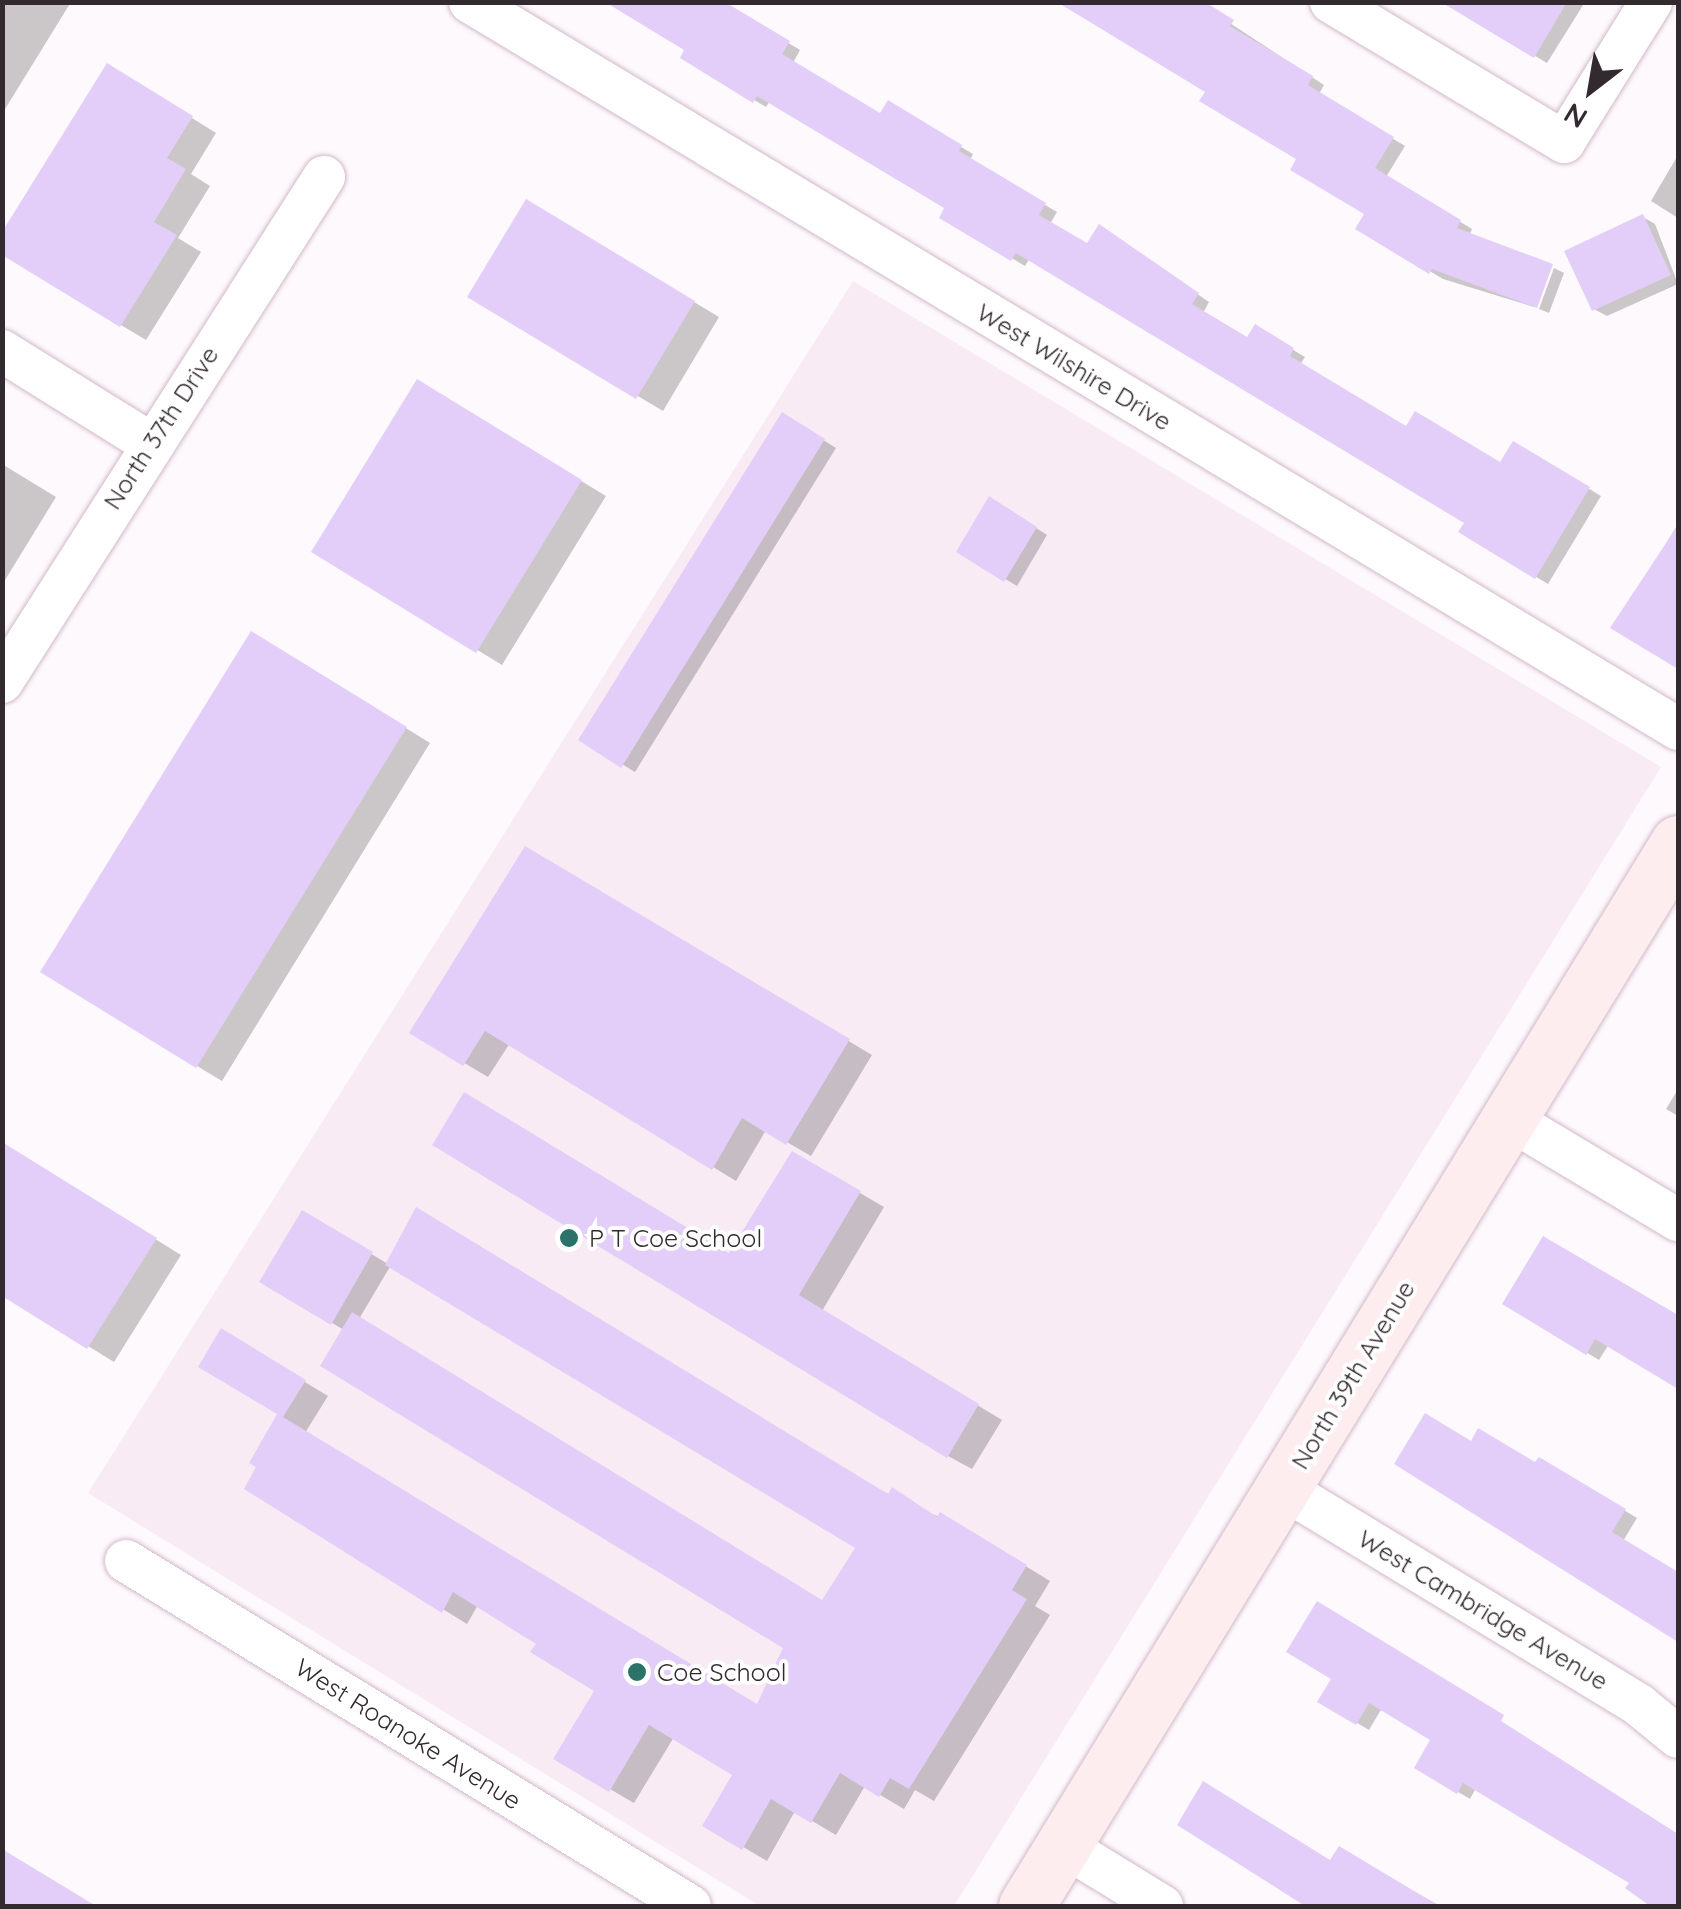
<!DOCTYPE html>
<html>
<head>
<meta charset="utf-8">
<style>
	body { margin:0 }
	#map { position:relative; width:1681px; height:1909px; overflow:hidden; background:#fef9fc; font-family:Quicksand,sans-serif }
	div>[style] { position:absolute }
	.built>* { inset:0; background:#f8ebf4 }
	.shadow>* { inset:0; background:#0003 }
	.building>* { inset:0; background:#e2cef8 }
	.roads { filter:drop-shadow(0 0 2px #d1b9ca) drop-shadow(0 0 2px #d1b9ca) }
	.street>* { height:42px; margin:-21px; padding:0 21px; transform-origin:21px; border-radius:21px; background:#fff }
	.secondary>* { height:55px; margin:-27.5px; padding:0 27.5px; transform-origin:27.5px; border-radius:27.5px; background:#fdedef }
	.dots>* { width:28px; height:28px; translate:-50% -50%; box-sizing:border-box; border:5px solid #fff; border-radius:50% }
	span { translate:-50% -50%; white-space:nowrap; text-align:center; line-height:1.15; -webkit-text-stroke:8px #fff; paint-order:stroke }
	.street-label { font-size:25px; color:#332a30 }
	.poi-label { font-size:25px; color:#332a30 }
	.left { translate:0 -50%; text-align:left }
	.frame { position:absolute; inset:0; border:5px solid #332a30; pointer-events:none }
	.north { position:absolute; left:1541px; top:40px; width:100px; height:100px; -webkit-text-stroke:8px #fff; paint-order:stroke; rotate:211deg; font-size:28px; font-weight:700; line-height:40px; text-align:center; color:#332a30 }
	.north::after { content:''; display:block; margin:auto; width:35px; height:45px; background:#332a30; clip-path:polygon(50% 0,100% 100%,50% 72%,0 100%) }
</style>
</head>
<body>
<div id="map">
	<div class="built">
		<i style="clip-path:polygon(853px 281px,1661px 767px,954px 1906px,760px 1906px,88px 1493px)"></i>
	</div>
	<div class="shadow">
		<i style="clip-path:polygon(2px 2px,71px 2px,2px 114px)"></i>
		<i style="clip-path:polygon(721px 2px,800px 50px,793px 63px,881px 116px,888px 104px,973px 154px,970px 160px,1057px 212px,1050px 224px,1088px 247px,1100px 227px,1209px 302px,1203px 313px,1248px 340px,1256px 328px,1305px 357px,1300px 365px,1407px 429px,1501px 465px,1514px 444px,1601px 496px,1548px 584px,1461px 532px,1467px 522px,1030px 258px,1025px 266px,942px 217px,948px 208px,770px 101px,766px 107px,683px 58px)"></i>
		<i style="clip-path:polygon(1198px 2px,1324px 85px,1319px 94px,1405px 146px,1386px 177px,1472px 229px,1469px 236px,1550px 266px,1534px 307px,1443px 279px,1358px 228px,1367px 213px,1300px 158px)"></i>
		<i style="clip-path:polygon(1475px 2px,1585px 2px,1547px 63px,1467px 15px)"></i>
		<i style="clip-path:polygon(133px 81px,216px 133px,191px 174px,210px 186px,178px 238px,201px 252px,146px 340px,121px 325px)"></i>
		<i style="clip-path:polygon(1678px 155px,1678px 218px,1651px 201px)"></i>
		<i style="clip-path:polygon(527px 202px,719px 317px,663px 411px,470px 296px)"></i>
		<i style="clip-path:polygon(1643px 217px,1655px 224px,1678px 284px,1607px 316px,1594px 309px)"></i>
		<i style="clip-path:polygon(1554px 268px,1564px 273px,1549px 313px,1539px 309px)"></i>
		<i style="clip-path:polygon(443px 397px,606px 496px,502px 665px,315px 551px)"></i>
		<i style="clip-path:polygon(783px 415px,836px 448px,635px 772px,582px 740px)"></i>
		<i style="clip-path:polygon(2px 464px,56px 497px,2px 585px)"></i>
		<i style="clip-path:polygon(1002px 506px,1047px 535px,1017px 586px,959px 551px)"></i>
		<i style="clip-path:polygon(1678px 524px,1678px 665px,1614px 627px)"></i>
		<i style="clip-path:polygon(277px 648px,430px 743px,222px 1081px,197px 1066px)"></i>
		<i style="clip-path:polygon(526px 849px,872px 1055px,811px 1156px,766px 1130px,736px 1181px,510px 1043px,488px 1077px,412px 1032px)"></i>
		<i style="clip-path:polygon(1678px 1089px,1678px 1116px,1666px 1109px)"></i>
		<i style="clip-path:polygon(2px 1144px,181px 1255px,114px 1362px,2px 1293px)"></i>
		<i style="clip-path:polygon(793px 1154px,884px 1207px,822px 1311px,1002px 1420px,972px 1469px,948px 1456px,730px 1256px)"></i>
		<i style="clip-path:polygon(evenodd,303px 1213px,388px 1264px,965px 1529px,1050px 1581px,1035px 1606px,1050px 1615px,934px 1801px,915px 1790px,904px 1809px,865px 1786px,836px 1835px,795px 1811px,767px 1861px,706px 1825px,735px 1774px,674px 1737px,634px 1803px,610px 1789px,598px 1690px,540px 1643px,478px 1605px,467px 1624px,247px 1488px,281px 1413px,245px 1346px,328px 1396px,305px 1433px,759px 1707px,786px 1647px,344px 1330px,262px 1281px,303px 1213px,391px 1265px,858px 1547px,824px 1603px,359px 1319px,391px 1265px)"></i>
		<i style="clip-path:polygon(1544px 1239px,1678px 1319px,1678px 1386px,1609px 1344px,1599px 1360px,1505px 1304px)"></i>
		<i style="clip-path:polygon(1472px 1444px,1536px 1466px,1540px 1460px,1637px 1518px,1623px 1541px,1678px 1576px,1678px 1638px,1398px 1464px)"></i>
		<i style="clip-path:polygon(1318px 1604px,1678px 1835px,1678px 1906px,1654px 1906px,1629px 1888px,1633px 1882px,1476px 1788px,1470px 1799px,1417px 1768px,1434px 1740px,1382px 1708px,1369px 1730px,1320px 1701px,1334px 1678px)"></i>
		<i style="clip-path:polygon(1180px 1824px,1331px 1863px,1339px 1849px,1440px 1906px,1314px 1906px)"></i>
	</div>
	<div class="building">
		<i style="clip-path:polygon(605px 2px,725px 2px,790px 41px,782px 54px,880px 113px,888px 100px,962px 145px,959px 151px,1046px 203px,1039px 215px,1087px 243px,1099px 224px,1199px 293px,1192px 304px,1247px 337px,1255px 324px,1294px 348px,1290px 356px,1406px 426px,1415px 411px,1500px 462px,1513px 441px,1590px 487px,1535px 579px,1458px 532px,1464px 523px,1016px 253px,1011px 261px,939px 218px,944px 208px,757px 96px,753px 103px,680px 58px,684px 50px)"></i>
		<i style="clip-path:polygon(1057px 2px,1205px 2px,1234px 20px,1230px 26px,1313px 76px,1308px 85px,1394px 137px,1375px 168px,1461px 220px,1457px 228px,1553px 264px,1537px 308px,1432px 269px,1429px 274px,1355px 229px,1364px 214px,1290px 170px,1296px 159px,1199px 101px,1205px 92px)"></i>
		<i style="clip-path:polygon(1441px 2px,1567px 2px,1534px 58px)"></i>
		<i style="clip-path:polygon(107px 63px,193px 116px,167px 158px,186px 169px,154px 222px,177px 235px,120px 327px,2px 255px,2px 232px)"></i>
		<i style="clip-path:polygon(526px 199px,695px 301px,636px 399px,467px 297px)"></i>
		<i style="clip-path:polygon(1643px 214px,1671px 275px,1592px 311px,1564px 251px)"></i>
		<i style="clip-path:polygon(417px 379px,582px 480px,476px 653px,311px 552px)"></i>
		<i style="clip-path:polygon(782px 412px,825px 439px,621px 768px,578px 740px)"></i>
		<i style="clip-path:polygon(989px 496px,1037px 527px,1004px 582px,956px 552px)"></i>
		<i style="clip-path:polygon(1678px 525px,1678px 669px,1610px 628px)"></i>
		<i style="clip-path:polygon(251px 631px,407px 727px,196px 1068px,40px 972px)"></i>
		<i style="clip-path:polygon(525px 846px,850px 1039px,786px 1145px,742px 1118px,712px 1170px,485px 1031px,463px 1066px,409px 1033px)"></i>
		<i style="clip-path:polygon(464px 1092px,729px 1253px,792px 1151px,861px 1191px,799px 1295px,979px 1404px,947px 1458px,432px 1145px)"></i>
		<i style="clip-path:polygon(2px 1142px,157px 1238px,87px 1349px,2px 1296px)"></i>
		<i style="clip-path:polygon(416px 1207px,888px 1494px,892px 1487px,937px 1517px,940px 1512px,1027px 1565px,1012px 1590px,1027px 1599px,909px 1789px,890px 1778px,879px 1797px,840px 1773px,811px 1823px,771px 1799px,742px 1850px,702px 1826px,732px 1775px,649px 1725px,609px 1792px,553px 1759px,594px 1691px,530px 1652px,536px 1644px,453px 1592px,442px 1613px,244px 1489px,256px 1467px,249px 1463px,277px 1414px,198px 1367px,221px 1328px,306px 1380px,283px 1417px,757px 1704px,783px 1648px,320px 1366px,352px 1312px,822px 1600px,855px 1548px,385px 1265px)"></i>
		<i style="clip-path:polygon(302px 1210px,373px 1252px,331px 1325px,259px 1282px)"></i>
		<i style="clip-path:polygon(1543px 1236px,1678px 1315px,1678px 1389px,1595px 1339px,1586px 1355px,1502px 1304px)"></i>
		<i style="clip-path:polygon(1425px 1413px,1471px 1441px,1478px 1428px,1535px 1462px,1539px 1457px,1626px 1509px,1612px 1532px,1678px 1572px,1678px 1642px,1394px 1464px)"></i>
		<i style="clip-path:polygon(1317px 1601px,1504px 1715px,1501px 1721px,1678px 1834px,1678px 1906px,1650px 1906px,1625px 1888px,1629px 1883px,1463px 1783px,1457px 1794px,1414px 1768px,1430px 1740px,1369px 1703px,1356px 1725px,1317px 1702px,1331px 1679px,1286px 1652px)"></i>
		<i style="clip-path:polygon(1203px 1781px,1330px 1860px,1339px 1846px,1439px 1906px,1305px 1906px,1177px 1825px)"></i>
		<i style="clip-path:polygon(2px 1849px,96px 1906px,2px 1906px)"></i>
	</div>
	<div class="roads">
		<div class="street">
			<i style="left:470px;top:2px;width:1410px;rotate:31.04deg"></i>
			<i style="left:1331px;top:2px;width:272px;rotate:31deg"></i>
			<i style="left:1564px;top:142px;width:165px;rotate:-58.1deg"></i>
			<i style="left:2px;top:351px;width:174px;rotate:31.9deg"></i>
			<i style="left:2px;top:682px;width:599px;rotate:-57.48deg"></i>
			<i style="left:1509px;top:1119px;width:197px;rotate:30.9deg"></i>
			<i style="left:1284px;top:1489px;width:416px;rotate:31.3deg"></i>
			<i style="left:1639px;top:1705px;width:50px;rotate:39.4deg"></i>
			<i style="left:126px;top:1561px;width:661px;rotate:31.45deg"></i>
			<i style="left:1064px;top:1846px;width:115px;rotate:31.5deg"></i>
		</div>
		<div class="secondary">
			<i style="left:1026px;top:1906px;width:1247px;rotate:-58.48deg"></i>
		</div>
	</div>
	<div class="dots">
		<i style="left:569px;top:1238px;background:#2b7369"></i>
		<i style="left:637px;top:1672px;background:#2b7369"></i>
	</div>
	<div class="street-label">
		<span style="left:1074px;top:367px;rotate:31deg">West Wilshire Drive</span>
		<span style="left:161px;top:428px;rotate:-57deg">North 37th Drive</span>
		<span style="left:1353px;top:1375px;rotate:-59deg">North 39th Avenue</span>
		<span style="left:1483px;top:1610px;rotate:31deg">West Cambridge Avenue</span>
		<span style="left:408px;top:1734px;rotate:32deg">West Roanoke Avenue</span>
	</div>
	<div class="poi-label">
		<span class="left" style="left:589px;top:1238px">P T Coe School</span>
		<span class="left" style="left:657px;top:1672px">Coe School</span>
	</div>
	<div class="frame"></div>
	<div class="north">N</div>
</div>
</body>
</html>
